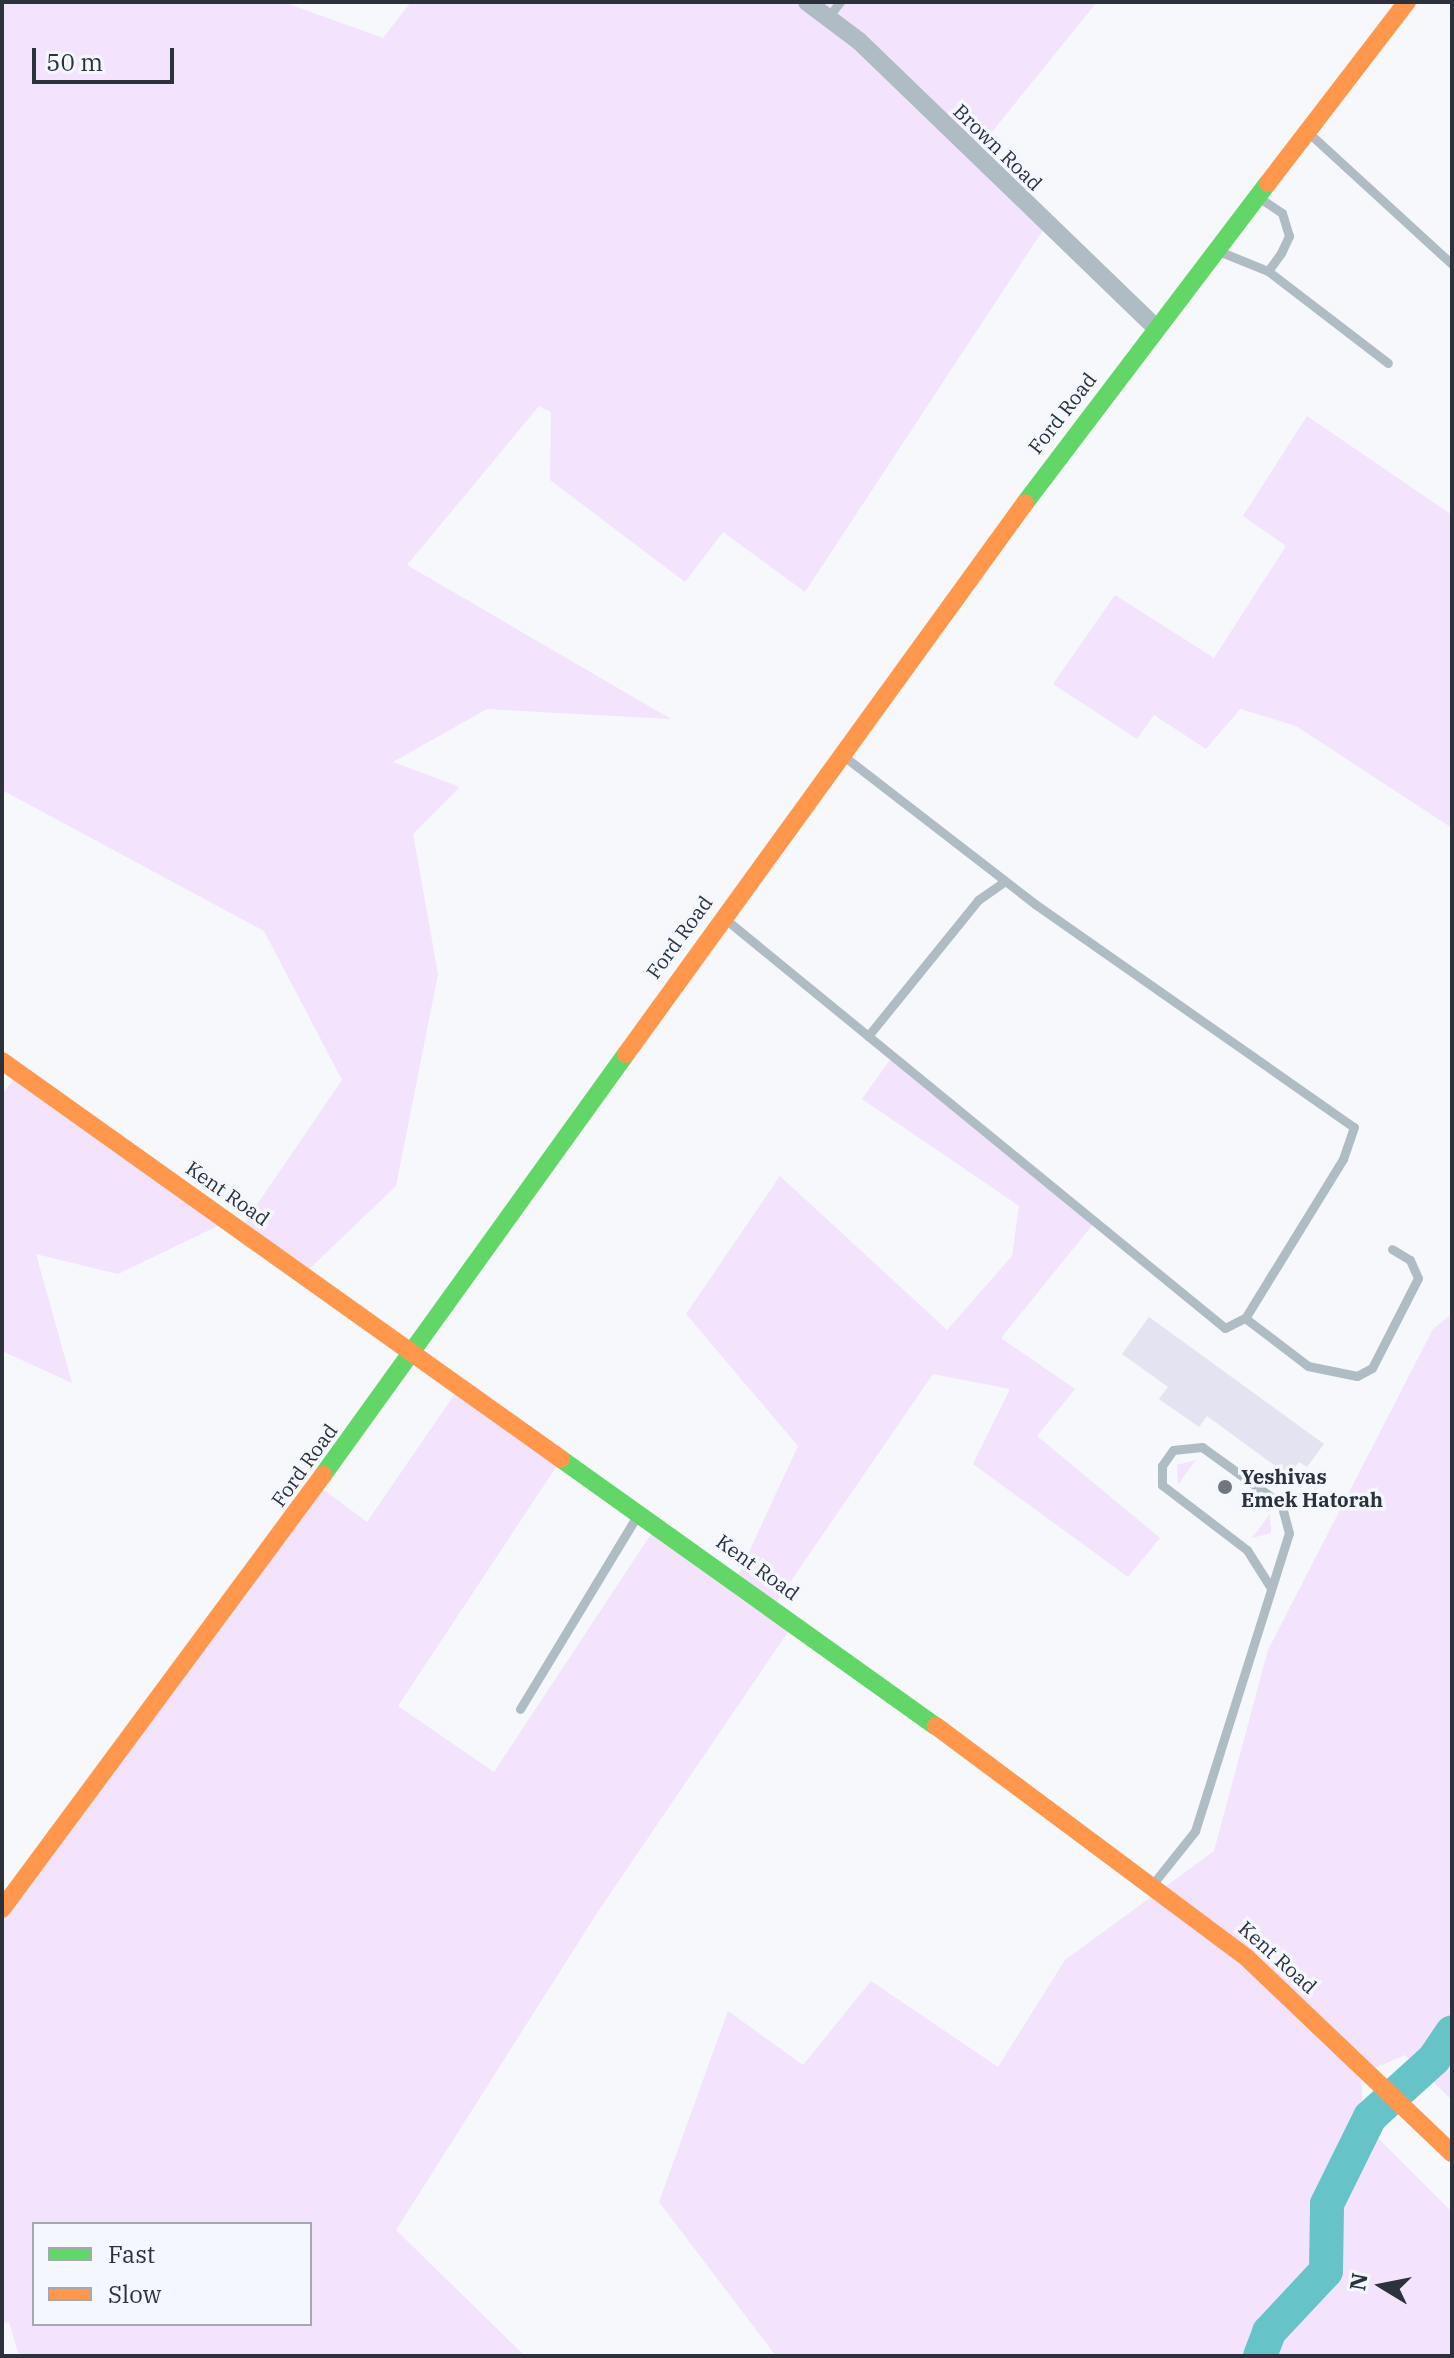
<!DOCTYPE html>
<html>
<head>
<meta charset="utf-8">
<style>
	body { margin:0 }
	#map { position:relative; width:1454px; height:2358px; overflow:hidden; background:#f6f8fb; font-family:"IBM Plex Serif",serif }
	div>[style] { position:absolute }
	.green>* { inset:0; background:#f3e3fc }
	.river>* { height:34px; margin:-17px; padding:0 17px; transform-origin:17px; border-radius:17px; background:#66c4c8 }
	.building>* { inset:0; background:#e3e3f1 }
	.lane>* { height:9px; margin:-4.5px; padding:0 4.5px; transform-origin:4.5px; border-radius:4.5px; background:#afbcc4 }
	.street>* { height:18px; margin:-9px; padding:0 9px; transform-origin:9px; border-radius:9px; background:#afbcc4 }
	.fast>* { height:18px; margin:-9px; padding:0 9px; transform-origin:9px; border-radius:9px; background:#63d668 }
	.slow>* { height:18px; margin:-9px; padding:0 9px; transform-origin:9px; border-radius:9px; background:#ff974d }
	.dots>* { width:22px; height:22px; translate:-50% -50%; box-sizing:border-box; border:4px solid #f4f7fd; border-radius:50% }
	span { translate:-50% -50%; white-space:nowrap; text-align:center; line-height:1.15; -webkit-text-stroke:7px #f4f7fd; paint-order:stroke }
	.street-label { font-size:20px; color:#2b323c }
	.poi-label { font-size:20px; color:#2b323c; font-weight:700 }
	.left { translate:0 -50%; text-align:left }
	.frame { position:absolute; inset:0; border:4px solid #2b323c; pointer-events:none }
	.legend { position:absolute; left:32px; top:2222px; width:280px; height:104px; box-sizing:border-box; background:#f4f7fd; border:2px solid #a4a8b0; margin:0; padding:10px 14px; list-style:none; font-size:24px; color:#2b323c }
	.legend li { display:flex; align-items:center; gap:16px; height:40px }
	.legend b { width:40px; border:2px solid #a4a8b0 }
	.north { position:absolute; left:1342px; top:2246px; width:80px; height:80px; -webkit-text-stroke:6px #f4f7fd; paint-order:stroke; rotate:280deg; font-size:22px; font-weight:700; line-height:32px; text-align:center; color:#2b323c }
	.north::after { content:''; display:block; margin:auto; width:28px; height:36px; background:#2b323c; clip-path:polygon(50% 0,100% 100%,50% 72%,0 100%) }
	.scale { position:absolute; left:32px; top:48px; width:142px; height:36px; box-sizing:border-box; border:4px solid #2b323c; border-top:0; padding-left:10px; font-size:24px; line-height:28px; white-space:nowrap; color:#2b323c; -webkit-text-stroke:6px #f4f7fd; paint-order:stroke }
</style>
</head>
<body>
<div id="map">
	<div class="green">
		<i style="clip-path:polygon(2px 2px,283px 2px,383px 38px,411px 2px,1097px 2px,974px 154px,1045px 227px,805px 592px,723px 532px,685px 582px,550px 480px,551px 412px,539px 406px,407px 565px,671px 719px,487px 709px,393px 762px,460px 787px,413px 834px,438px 974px,396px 1186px,305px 1273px,241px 1228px,342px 1080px,264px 931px,2px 790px)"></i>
		<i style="clip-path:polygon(1307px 416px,1452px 515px,1452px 828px,1296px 726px,1240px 709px,1206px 749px,1154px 715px,1137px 739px,1053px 684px,1115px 595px,1214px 658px,1286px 546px,1243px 516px)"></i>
		<i style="clip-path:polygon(evenodd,892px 1057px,1094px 1223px,1001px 1338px,1075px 1389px,1037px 1436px,1160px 1538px,1128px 1577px,973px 1464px,1010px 1389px,933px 1374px,773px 1607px,794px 1623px,597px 1913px,396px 2230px,525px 2356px,19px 2356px,9px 2322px,2px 2323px,2px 1914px,320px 1487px,367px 1522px,465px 1379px,566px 1452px,398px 1706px,494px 1772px,657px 1525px,736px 1580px,798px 1446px,686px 1314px,780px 1176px,947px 1330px,1012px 1256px,1019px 1206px,862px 1099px,892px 1057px,34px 2224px,310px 2224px,310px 2324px,34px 2324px,34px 2224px)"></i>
		<i style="clip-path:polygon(19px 1073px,230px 1220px,118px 1274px,36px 1254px,72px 1383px,2px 1351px,2px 1094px)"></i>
		<i style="clip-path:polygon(1452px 1314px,1452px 2100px,1405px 2055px,1361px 2074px,1364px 2124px,1452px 2212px,1452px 2356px,776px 2356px,659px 2202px,728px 2011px,803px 2065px,871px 1981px,998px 2067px,1065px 1960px,1214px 1851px,1268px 1650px,1433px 1329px)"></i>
		<i style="clip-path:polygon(1196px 1460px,1187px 1472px,1178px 1485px,1177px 1465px)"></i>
		<i style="clip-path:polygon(1270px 1514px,1271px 1533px,1252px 1538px)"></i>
	</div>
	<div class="river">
		<i style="left:1260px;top:2356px;width:26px;rotate:-69deg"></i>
		<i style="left:1269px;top:2332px;width:83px;rotate:-46.9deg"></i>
		<i style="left:1326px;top:2271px;width:67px;rotate:-89.1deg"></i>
		<i style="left:1327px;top:2204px;width:97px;rotate:-63.7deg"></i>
		<i style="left:1370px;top:2117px;width:86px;rotate:-42.2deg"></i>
		<i style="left:1434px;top:2059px;width:32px;rotate:-56deg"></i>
	</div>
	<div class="building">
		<i style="clip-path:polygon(1149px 1317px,1324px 1444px,1307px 1467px,1299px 1462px,1289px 1476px,1207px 1416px,1199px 1427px,1159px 1399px,1168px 1387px,1122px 1354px)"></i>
	</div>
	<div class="lane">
		<i style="left:829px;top:16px;width:18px;rotate:-52deg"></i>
		<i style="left:1311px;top:135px;width:191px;rotate:42.5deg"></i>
		<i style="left:1221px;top:252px;width:51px;rotate:22deg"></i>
		<i style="left:1268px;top:271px;width:22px;rotate:-54deg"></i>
		<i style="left:1281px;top:253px;width:19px;rotate:-65deg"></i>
		<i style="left:1289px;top:236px;width:24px;rotate:-107deg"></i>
		<i style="left:1282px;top:213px;width:25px;rotate:-146deg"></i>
		<i style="left:1268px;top:271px;width:151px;rotate:37.5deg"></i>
		<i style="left:841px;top:754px;width:245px;rotate:37.7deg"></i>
		<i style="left:1035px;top:904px;width:389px;rotate:35deg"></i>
		<i style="left:1354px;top:1127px;width:34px;rotate:109deg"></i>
		<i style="left:1343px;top:1159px;width:187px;rotate:121.6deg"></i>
		<i style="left:1245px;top:1318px;width:79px;rotate:37.3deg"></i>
		<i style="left:1308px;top:1366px;width:50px;rotate:11.5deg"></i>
		<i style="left:1357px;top:1376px;width:17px;rotate:-28deg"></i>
		<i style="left:1372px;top:1368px;width:101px;rotate:-62.9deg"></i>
		<i style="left:1418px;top:1278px;width:20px;rotate:-114deg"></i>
		<i style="left:1410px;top:1260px;width:21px;rotate:-149deg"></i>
		<i style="left:724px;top:918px;width:647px;rotate:39.3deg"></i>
		<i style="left:1225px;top:1328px;width:22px;rotate:-27deg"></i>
		<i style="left:868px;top:1036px;width:175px;rotate:-51deg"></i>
		<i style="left:978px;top:900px;width:33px;rotate:-35deg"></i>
		<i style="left:520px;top:1709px;width:226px;rotate:-58.8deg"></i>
		<i style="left:1156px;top:1880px;width:63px;rotate:-51.5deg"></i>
		<i style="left:1195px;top:1831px;width:312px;rotate:-72.5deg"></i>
		<i style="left:1289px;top:1533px;width:30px;rotate:-105deg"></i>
		<i style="left:1281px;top:1504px;width:97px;rotate:-144.2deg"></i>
		<i style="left:1202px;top:1447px;width:29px;rotate:174deg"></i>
		<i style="left:1173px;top:1450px;width:19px;rotate:125deg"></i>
		<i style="left:1162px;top:1466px;width:19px;rotate:90deg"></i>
		<i style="left:1162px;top:1485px;width:107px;rotate:37.4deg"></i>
		<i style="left:1247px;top:1550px;width:45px;rotate:57.7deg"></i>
	</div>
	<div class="street">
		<i style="left:807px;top:2px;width:65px;rotate:36.9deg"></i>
		<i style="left:859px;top:41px;width:412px;rotate:44deg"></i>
	</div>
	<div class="fast">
		<i style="left:1025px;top:503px;width:402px;rotate:-52.8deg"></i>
		<i style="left:561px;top:1459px;width:460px;rotate:35.5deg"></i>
		<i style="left:323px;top:1475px;width:519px;rotate:-54.26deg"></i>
	</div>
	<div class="slow">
		<i style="left:1268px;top:183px;width:228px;rotate:-52.5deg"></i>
		<i style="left:626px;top:1054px;width:680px;rotate:-54.09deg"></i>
		<i style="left:2px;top:1061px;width:686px;rotate:35.45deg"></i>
		<i style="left:936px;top:1726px;width:388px;rotate:36.7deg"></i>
		<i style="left:1247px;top:1958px;width:283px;rotate:43.6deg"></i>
		<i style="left:2px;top:1909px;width:540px;rotate:-53.51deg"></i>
	</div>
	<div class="dots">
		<i style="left:1225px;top:1487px;background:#72777f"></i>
	</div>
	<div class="street-label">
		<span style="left:998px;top:147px;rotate:44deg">Brown Road</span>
		<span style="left:1062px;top:413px;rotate:-52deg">Ford Road</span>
		<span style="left:679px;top:937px;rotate:-54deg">Ford Road</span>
		<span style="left:228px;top:1193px;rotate:35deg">Kent Road</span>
		<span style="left:304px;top:1465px;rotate:-54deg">Ford Road</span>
		<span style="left:758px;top:1567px;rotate:36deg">Kent Road</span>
		<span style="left:1278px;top:1957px;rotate:42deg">Kent Road</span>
	</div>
	<div class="poi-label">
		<span class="left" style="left:1241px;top:1488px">Yeshivas<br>Emek Hatorah</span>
	</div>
	<div class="frame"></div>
	<ul class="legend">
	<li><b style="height:10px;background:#63d668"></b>Fast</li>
	<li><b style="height:10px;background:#ff974d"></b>Slow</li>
	</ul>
	<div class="north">N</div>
	<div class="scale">50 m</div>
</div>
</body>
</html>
